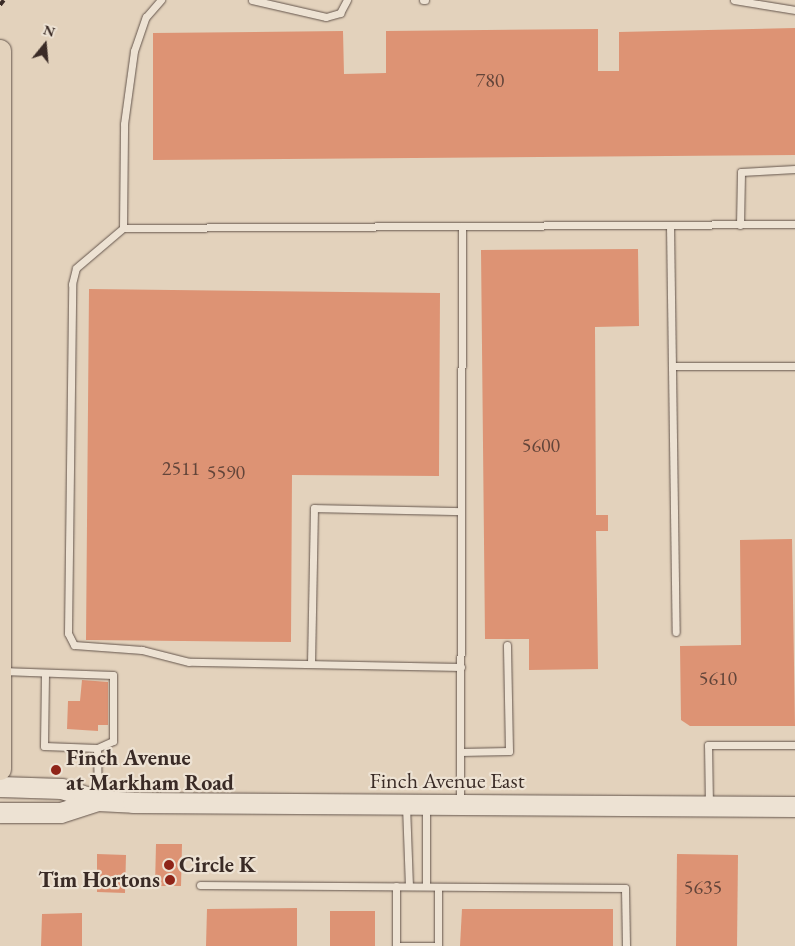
<!DOCTYPE html>
<html>
<head>
<meta charset="utf-8">
<style>
	body { margin:0 }
	#map { position:relative; width:795px; height:946px; overflow:hidden; background:#e3d2bc; font-family:"EB Garamond",serif }
	div>[style] { position:absolute }
	.building>* { inset:0; background:#dd9374 }
	.roads { filter:drop-shadow(0 0 1px #64554c) drop-shadow(0 0 1px #64554c) }
	.service>* { height:7px; margin:-3.5px; padding:0 3.5px; transform-origin:3.5px; border-radius:3.5px; background:#ede2d3 }
	.secondary>* { height:20px; margin:-10px; padding:0 10px; transform-origin:10px; border-radius:10px; background:#ede2d3 }
	.primary>* { height:22px; margin:-11px; padding:0 11px; transform-origin:11px; border-radius:11px; background:#e3d2bc }
	.rail>* { height:4px; margin-top:-2px; transform-origin:0; background:repeating-linear-gradient(90deg,#3a2b26 0 9px,transparent 0 18px) }
	.dots>* { width:14px; height:14px; translate:-50% -50%; box-sizing:border-box; border:2px solid #ede2d3; border-radius:50% }
	span { translate:-50% -50%; white-space:nowrap; text-align:center; line-height:1.15; -webkit-text-stroke:4.5px #ede2d3; paint-order:stroke }
	.number-label { font-size:20px; color:#63453a }
	.number-label span { -webkit-text-stroke-width:0 }
	.poi-label { font-size:22px; color:#3a2b26; font-weight:700 }
	.left { translate:0 -50%; text-align:left }
	.right { translate:-100% -50%; text-align:right }
	.street-label { font-size:22px; color:#3a2b26 }
	.north { position:absolute; left:20px; top:20px; width:50px; height:50px; -webkit-text-stroke:4px #ede2d3; paint-order:stroke; rotate:17deg; font-size:14px; font-weight:700; line-height:20px; text-align:center; color:#3a2b26 }
	.north::after { content:''; display:block; margin:auto; width:18px; height:22px; background:#3a2b26; clip-path:polygon(50% 0,100% 100%,50% 72%,0 100%) }
</style>
</head>
<body>
<div id="map">
	<div class="building">
		<i style="clip-path:polygon(795px 28px,795px 155px,153px 160px,153px 33px,343px 31px,344px 74px,386px 73px,386px 31px,598px 29px,598px 71px,619px 71px,619px 32px)"></i>
		<i style="clip-path:polygon(638px 249px,639px 326px,595px 327px,596px 515px,608px 515px,608px 531px,596px 531px,598px 669px,529px 670px,529px 639px,485px 639px,481px 250px)"></i>
		<i style="clip-path:polygon(89px 289px,440px 293px,439px 476px,292px 475px,291px 642px,86px 640px)"></i>
		<i style="clip-path:polygon(792px 539px,795px 726px,690px 726px,681px 720px,680px 646px,741px 645px,740px 540px)"></i>
		<i style="clip-path:polygon(82px 680px,108px 682px,108px 725px,98px 725px,98px 731px,67px 729px,68px 701px,80px 701px)"></i>
		<i style="clip-path:polygon(156px 844px,182px 844px,181px 886px,155px 886px)"></i>
		<i style="clip-path:polygon(97px 854px,126px 855px,125px 893px,97px 892px)"></i>
		<i style="clip-path:polygon(677px 854px,738px 855px,737px 946px,676px 946px)"></i>
		<i style="clip-path:polygon(297px 908px,297px 946px,206px 946px,207px 909px)"></i>
		<i style="clip-path:polygon(462px 909px,613px 909px,613px 946px,460px 946px)"></i>
		<i style="clip-path:polygon(330px 911px,375px 911px,375px 946px,330px 946px)"></i>
		<i style="clip-path:polygon(82px 913px,82px 946px,41px 946px,42px 914px)"></i>
	</div>
	<div class="roads">
		<div class="service">
			<i style="left:252px;top:0;width:76px;rotate:12.9deg"></i>
			<i style="left:326px;top:17px;width:15px;rotate:-16deg"></i>
			<i style="left:340px;top:13px;width:15px;rotate:-62deg"></i>
			<i style="left:423px;top:0;width:2px"></i>
			<i style="left:734px;top:0;width:62px;rotate:9.3deg"></i>
			<i style="left:670px;top:225px;width:407px;rotate:89.2deg"></i>
			<i style="left:740px;top:225px;width:53px;rotate:-88.9deg"></i>
			<i style="left:741px;top:172px;width:54px;rotate:-3.2deg"></i>
			<i style="left:123px;top:228px;width:104px;rotate:-89.4deg"></i>
			<i style="left:124px;top:124px;width:74px;rotate:-82.2deg"></i>
			<i style="left:134px;top:51px;width:36px;rotate:-71deg"></i>
			<i style="left:146px;top:17px;width:23px;rotate:-49deg"></i>
			<i style="left:672px;top:366px;width:123px"></i>
			<i style="left:311px;top:664px;width:156px;rotate:-88.9deg"></i>
			<i style="left:314px;top:508px;width:147px;rotate:1.2deg"></i>
			<i style="left:461px;top:667px;width:272px;rotate:-178.9deg"></i>
			<i style="left:189px;top:662px;width:49px;rotate:-165.7deg"></i>
			<i style="left:142px;top:650px;width:68px;rotate:-175.8deg"></i>
			<i style="left:74px;top:645px;width:13px;rotate:-117deg"></i>
			<i style="left:68px;top:633px;width:349px;rotate:-89.3deg"></i>
			<i style="left:72px;top:284px;width:16px;rotate:-76deg"></i>
			<i style="left:76px;top:268px;width:62px;rotate:-40.4deg"></i>
			<i style="left:123px;top:228px;width:672px;rotate:-0.34deg"></i>
			<i style="left:2px;top:671px;width:111px;rotate:2.1deg"></i>
			<i style="left:113px;top:675px;width:66px;rotate:90deg"></i>
			<i style="left:113px;top:741px;width:17px;rotate:156deg"></i>
			<i style="left:97px;top:748px;width:53px;rotate:-177.8deg"></i>
			<i style="left:44px;top:746px;width:73px;rotate:-89.2deg"></i>
			<i style="left:97px;top:748px;width:52px;rotate:88.9deg"></i>
			<i style="left:460px;top:752px;width:49px;rotate:-1.2deg"></i>
			<i style="left:509px;top:751px;width:106px;rotate:-91.1deg"></i>
			<i style="left:460px;top:803px;width:577px;rotate:-89.8deg"></i>
			<i style="left:406px;top:805px;width:81px;rotate:87.9deg"></i>
			<i style="left:709px;top:806px;width:61px;rotate:-90.9deg"></i>
			<i style="left:708px;top:745px;width:87px"></i>
			<i style="left:426px;top:807px;width:79px;rotate:90deg"></i>
			<i style="left:200px;top:885px;width:425px;rotate:0.4deg"></i>
			<i style="left:625px;top:888px;width:58px;rotate:89deg"></i>
			<i style="left:396px;top:886px;width:60px;rotate:90deg"></i>
			<i style="left:438px;top:887px;width:59px;rotate:90deg"></i>
			<i style="left:396px;top:946px;width:42px"></i>
		</div>
		<div class="secondary">
			<i style="left:0;top:787px;width:62px;rotate:1.8deg"></i>
			<i style="left:62px;top:789px;width:38px;rotate:18deg"></i>
			<i style="left:98px;top:801px;width:35px;rotate:3deg"></i>
			<i style="left:133px;top:803px;width:662px;rotate:0.35deg"></i>
			<i style="left:0;top:813px;width:61px"></i>
			<i style="left:61px;top:813px;width:39px;rotate:-18deg"></i>
		</div>
		<div class="primary">
			<i style="left:0;top:51px;width:718px;rotate:90deg"></i>
		</div>
	</div>
	<div class="rail">
		<i style="left:0;top:5px;width:6px;rotate:-51deg"></i>
	</div>
	<div class="dots">
		<i style="left:56px;top:770px;background:#8f2418"></i>
		<i style="left:169px;top:865px;background:#8f2418"></i>
		<i style="left:170px;top:880px;background:#8f2418"></i>
	</div>
	<div class="number-label">
		<span style="left:490px;top:80px">780</span>
		<span style="left:541px;top:445px">5600</span>
		<span style="left:181px;top:468px">2511</span>
		<span style="left:226px;top:472px">5590</span>
		<span style="left:718px;top:678px">5610</span>
		<span style="left:703px;top:887px">5635</span>
	</div>
	<div class="poi-label">
		<span class="left" style="left:66px;top:770px">Finch Avenue<br>at Markham Road</span>
		<span class="left" style="left:179px;top:865px">Circle K</span>
		<span class="right" style="left:160px;top:880px">Tim Hortons</span>
	</div>
	<div class="street-label">
		<span style="left:447px;top:781px">Finch Avenue East</span>
	</div>
	<div class="north">N</div>
</div>
</body>
</html>
